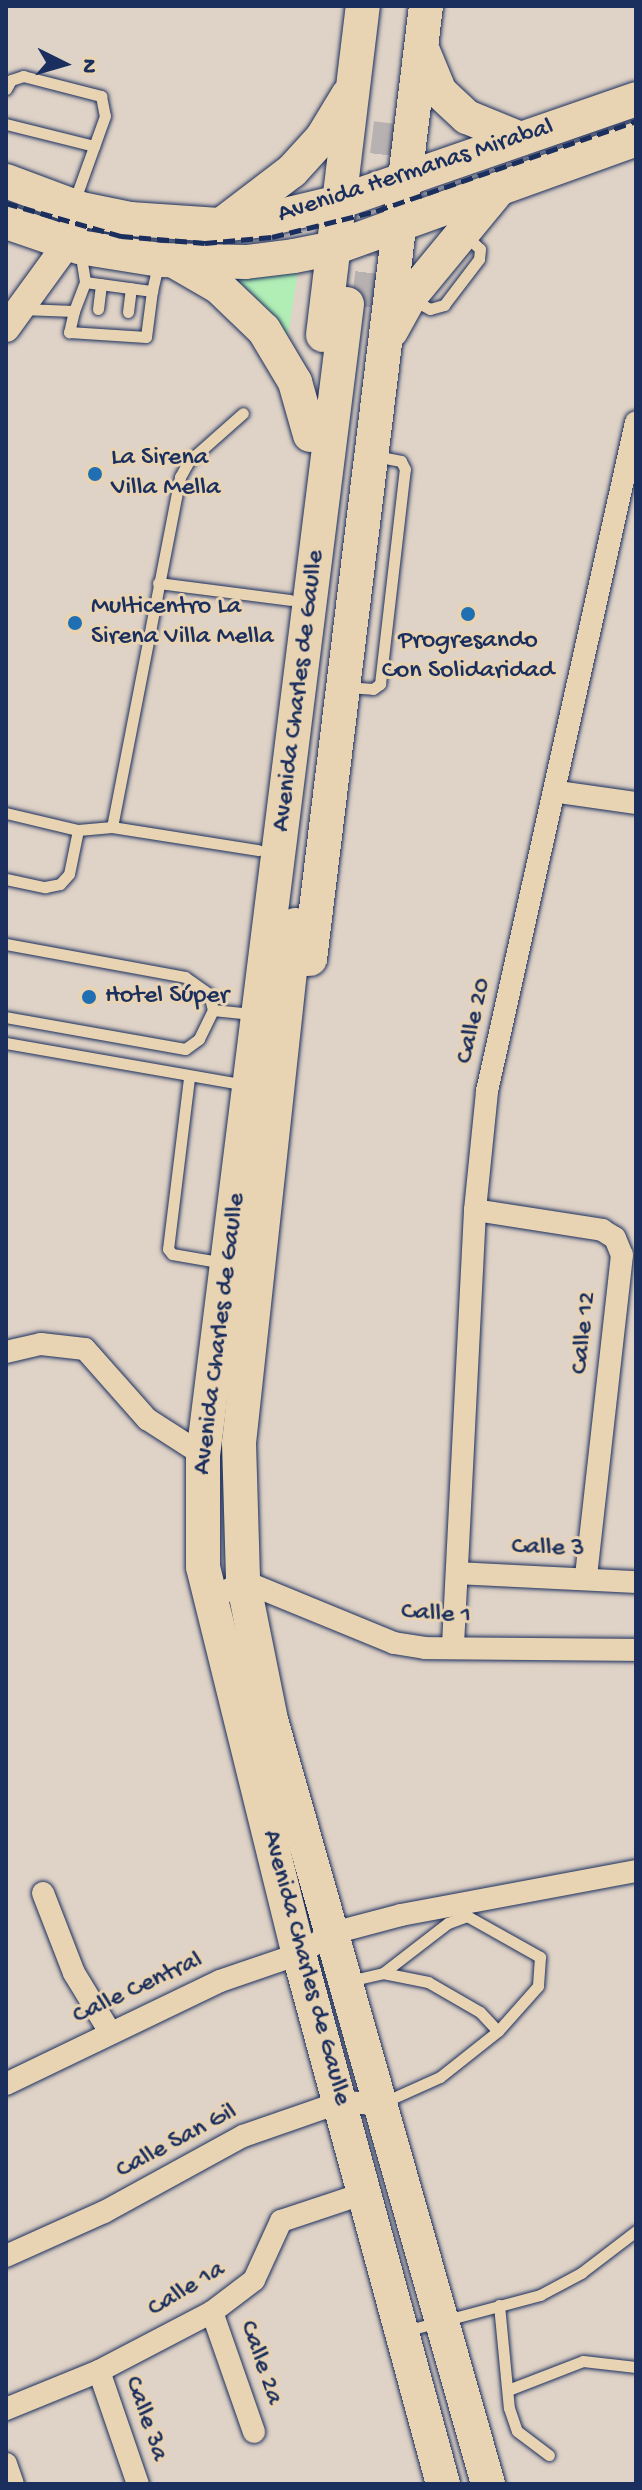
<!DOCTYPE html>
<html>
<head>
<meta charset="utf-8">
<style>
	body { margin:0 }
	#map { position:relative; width:642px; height:2490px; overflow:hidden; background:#dfd2c6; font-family:"Gochi Hand",sans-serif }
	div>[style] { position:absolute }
	.green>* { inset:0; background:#b0eeb5 }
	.primary-tunnel>* { height:34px; margin-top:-17px; transform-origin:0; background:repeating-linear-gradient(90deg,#b8b1b1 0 34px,transparent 0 51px) }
	.roads { filter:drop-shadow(0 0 2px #1b2f5e) drop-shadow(0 0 2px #1b2f5e) }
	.service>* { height:11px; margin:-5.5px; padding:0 5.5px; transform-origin:5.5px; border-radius:5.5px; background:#e8d3b2 }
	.minor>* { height:22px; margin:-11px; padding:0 11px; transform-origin:11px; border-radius:11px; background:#e8d3b2 }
	.tertiary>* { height:28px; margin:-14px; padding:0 14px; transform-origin:14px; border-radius:14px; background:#e8d3b2 }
	.primary>* { height:34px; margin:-17px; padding:0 17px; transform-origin:17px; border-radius:17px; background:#e8d3b2 }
	.rail>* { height:5px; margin-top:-2.5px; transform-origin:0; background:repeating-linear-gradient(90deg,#1b2f5e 0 12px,transparent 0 18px) }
	.dots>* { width:22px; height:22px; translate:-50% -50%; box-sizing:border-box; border:4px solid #e8d3b2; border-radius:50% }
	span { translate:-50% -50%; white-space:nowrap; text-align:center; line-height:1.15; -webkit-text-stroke:6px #e8d3b2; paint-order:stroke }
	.street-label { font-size:26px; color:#1b2f5e }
	.poi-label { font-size:26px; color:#1b2f5e }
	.left { translate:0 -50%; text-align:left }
	.frame { position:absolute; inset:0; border:8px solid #1b2f5e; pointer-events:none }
	.north { position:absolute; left:24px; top:24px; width:80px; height:80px; -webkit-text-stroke:6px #e8d3b2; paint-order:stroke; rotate:95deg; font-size:22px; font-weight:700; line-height:32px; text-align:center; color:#1b2f5e }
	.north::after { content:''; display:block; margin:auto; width:28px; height:36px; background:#1b2f5e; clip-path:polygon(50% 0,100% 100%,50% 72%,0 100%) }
</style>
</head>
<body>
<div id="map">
	<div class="green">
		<i style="clip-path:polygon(298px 270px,288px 336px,254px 295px,230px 277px)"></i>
	</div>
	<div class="primary-tunnel">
		<i style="left:368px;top:307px;width:185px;rotate:-82.9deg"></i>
	</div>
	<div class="roads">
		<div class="service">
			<i style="left:6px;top:89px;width:10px;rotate:-61deg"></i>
			<i style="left:11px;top:80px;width:13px;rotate:-18deg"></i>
			<i style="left:23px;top:76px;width:81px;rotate:14.4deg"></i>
			<i style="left:101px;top:96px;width:20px;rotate:79deg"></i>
			<i style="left:105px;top:116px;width:91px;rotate:109.8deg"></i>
			<i style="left:6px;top:124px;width:91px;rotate:14deg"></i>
			<i style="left:80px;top:250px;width:32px;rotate:81deg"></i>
			<i style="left:85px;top:282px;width:68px;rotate:7.7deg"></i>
			<i style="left:152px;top:291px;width:27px;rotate:-77deg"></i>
			<i style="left:413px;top:300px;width:19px;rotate:28deg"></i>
			<i style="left:430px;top:309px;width:15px;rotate:-16deg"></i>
			<i style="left:444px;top:305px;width:58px;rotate:-52.7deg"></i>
			<i style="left:479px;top:259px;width:10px;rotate:-84deg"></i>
			<i style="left:480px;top:249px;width:21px;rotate:-137deg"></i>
			<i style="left:22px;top:309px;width:52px;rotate:2.2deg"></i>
			<i style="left:74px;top:311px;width:31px;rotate:-69deg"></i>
			<i style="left:98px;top:309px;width:25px;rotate:-83deg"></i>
			<i style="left:74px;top:311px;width:22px;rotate:103deg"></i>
			<i style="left:69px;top:332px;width:77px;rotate:3.7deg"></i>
			<i style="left:146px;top:337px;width:46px;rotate:-82.6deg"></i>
			<i style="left:128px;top:312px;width:24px;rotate:-83deg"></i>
			<i style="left:158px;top:583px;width:133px;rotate:7.3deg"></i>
			<i style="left:346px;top:687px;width:27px;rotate:4deg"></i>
			<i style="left:373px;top:689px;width:9px;rotate:-36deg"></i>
			<i style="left:380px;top:684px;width:216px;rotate:-83.4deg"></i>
			<i style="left:405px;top:469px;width:9px;rotate:-117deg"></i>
			<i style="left:401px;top:461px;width:25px;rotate:-169deg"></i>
			<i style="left:6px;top:813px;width:74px;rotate:13.3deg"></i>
			<i style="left:78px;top:830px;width:34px;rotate:-5deg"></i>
			<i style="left:112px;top:827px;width:148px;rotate:9deg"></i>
			<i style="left:112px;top:827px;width:357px;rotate:-79deg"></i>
			<i style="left:180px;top:477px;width:18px;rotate:-61deg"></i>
			<i style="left:189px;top:461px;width:72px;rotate:-41.6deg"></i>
			<i style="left:6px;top:879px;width:40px;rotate:12deg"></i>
			<i style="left:45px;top:887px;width:15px;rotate:-11deg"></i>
			<i style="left:60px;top:884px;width:13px;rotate:-48deg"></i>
			<i style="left:69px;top:874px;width:45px;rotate:-78.4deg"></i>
			<i style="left:6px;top:944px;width:182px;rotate:10.4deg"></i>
			<i style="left:185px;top:977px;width:29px;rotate:35deg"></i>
			<i style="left:209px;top:994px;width:16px;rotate:76deg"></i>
			<i style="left:213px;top:1010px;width:32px;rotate:116deg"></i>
			<i style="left:199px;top:1039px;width:17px;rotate:144deg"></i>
			<i style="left:185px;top:1049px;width:182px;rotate:-169.9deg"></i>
			<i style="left:213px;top:1010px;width:29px;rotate:6deg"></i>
			<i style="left:6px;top:1043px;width:233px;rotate:9.9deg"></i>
			<i style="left:189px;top:1078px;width:172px;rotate:97deg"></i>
			<i style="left:168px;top:1249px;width:6px;rotate:51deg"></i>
			<i style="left:172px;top:1254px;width:53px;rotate:9.8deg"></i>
			<i style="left:383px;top:1973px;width:82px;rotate:-37.6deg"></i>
			<i style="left:448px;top:1923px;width:20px;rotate:-20deg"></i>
			<i style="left:467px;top:1916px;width:84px;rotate:29.3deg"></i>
			<i style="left:540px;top:1957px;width:29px;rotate:94deg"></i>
			<i style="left:538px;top:1986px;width:60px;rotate:131.6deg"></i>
			<i style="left:349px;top:1981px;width:35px;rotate:-13deg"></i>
			<i style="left:383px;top:1973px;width:46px;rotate:11.3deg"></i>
			<i style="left:428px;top:1982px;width:60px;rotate:30deg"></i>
			<i style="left:480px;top:2012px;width:26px;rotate:47deg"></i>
			<i style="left:498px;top:2031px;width:74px;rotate:141.6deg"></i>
			<i style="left:440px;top:2077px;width:61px;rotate:155.9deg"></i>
			<i style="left:499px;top:2305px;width:103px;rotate:84.5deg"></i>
			<i style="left:509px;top:2408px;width:24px;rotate:71deg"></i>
			<i style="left:517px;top:2431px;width:40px;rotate:37deg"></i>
			<i style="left:405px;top:2331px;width:140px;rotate:-14.9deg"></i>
			<i style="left:540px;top:2295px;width:47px;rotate:-28.2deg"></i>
			<i style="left:581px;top:2273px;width:69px;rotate:-37.4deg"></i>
			<i style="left:508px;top:2390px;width:80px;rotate:-21.1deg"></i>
			<i style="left:583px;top:2361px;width:53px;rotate:6.5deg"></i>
		</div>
		<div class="minor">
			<i style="left:558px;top:792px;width:79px;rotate:8deg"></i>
			<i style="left:475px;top:1210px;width:129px;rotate:8.9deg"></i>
			<i style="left:602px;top:1230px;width:15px;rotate:32deg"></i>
			<i style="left:615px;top:1238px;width:18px;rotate:68deg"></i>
			<i style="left:622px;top:1255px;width:325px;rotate:96.4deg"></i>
			<i style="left:6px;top:1352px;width:36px;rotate:-13deg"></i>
			<i style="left:41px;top:1344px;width:44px;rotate:6.5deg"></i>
			<i style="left:85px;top:1349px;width:94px;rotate:48.5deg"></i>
			<i style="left:147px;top:1419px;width:67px;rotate:32.7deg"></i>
			<i style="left:457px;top:1573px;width:179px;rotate:2.9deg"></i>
			<i style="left:209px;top:1601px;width:39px;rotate:-30deg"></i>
			<i style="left:243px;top:1581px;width:163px;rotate:22.3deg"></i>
			<i style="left:394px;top:1643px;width:31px;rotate:9deg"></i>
			<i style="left:425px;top:1648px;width:211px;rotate:0.5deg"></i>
			<i style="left:453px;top:1645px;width:436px;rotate:-87.1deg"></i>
			<i style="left:475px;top:1210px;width:120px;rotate:-84.2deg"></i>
			<i style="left:487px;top:1091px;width:685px;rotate:-77.44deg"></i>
			<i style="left:43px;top:1893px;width:86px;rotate:68.8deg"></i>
			<i style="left:74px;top:1973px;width:69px;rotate:58.6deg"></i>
			<i style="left:6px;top:2084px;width:237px;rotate:-25.7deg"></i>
			<i style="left:220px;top:1981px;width:83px;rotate:-18.9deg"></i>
			<i style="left:299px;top:1954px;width:40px;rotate:-32deg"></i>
			<i style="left:333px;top:1933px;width:70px;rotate:-14.8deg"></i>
			<i style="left:401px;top:1915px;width:239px;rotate:-10.6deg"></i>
			<i style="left:6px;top:2256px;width:107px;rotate:-24.2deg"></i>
			<i style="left:104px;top:2212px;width:158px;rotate:-28.7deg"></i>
			<i style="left:243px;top:2136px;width:104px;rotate:-19.1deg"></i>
			<i style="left:341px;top:2102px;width:39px;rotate:3deg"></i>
			<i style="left:212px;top:2312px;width:127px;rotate:70.7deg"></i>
			<i style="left:99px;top:2371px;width:120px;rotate:71deg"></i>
			<i style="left:6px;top:2409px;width:100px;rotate:-22.2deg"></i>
			<i style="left:99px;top:2371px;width:127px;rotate:-27.6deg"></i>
			<i style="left:212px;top:2312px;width:53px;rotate:-37.3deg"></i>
			<i style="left:254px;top:2280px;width:65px;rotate:-65.4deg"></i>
			<i style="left:281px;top:2221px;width:89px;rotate:-18.4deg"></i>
			<i style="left:6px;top:2464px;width:21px;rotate:71deg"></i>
		</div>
		<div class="tertiary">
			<i style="left:6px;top:328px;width:104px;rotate:-54deg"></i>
			<i style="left:67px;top:244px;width:20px;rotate:-70deg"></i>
		</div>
		<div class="primary">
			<i style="left:423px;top:51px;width:44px;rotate:67.5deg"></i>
			<i style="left:440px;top:92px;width:37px;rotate:43deg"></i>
			<i style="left:467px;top:117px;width:58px;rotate:22.2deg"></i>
			<i style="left:6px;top:181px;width:80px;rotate:20.5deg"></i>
			<i style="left:81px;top:209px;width:50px;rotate:11.5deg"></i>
			<i style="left:130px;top:219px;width:89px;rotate:3.9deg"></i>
			<i style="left:219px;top:225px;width:45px;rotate:-6.3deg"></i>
			<i style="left:264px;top:220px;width:77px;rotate:-13.5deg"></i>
			<i style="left:339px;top:202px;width:314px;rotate:-19.1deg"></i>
			<i style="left:6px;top:222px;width:77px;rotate:18.9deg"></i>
			<i style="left:79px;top:247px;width:82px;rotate:9.1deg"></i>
			<i style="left:160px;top:260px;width:86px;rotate:1.3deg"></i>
			<i style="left:246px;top:262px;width:48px;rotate:-7.1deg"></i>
			<i style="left:294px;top:256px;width:41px;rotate:-11.3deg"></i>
			<i style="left:334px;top:248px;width:321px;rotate:-19.8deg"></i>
			<i style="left:225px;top:222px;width:84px;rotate:-37.3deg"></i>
			<i style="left:292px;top:171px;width:45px;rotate:-47.7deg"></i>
			<i style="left:322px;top:138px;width:50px;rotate:-58.8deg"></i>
			<i style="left:176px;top:262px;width:50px;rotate:30.2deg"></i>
			<i style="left:219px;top:287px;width:62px;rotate:43.7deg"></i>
			<i style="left:264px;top:330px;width:61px;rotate:59.2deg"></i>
			<i style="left:295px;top:382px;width:55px;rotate:74.2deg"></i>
			<i style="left:347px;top:304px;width:1160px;rotate:97.13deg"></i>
			<i style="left:203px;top:1455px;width:112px;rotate:90deg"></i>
			<i style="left:203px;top:1567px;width:399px;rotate:76.1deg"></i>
			<i style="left:299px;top:1954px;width:549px;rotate:74.8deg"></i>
			<i style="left:391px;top:331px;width:38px;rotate:-61deg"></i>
			<i style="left:409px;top:298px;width:141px;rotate:-50.5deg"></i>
			<i style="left:323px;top:335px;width:331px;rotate:-83.1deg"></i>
			<i style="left:295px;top:925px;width:521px;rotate:96.17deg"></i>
			<i style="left:239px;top:1443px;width:138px;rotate:88.3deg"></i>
			<i style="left:243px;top:1581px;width:142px;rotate:78.6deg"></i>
			<i style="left:271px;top:1720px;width:794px;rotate:74.14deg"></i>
			<i style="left:310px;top:959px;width:960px;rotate:-83.06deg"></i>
		</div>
	</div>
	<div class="rail">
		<i style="left:6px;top:203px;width:120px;rotate:16deg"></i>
		<i style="left:121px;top:236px;width:84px;rotate:4.8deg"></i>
		<i style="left:205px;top:243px;width:67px;rotate:-5.1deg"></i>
		<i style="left:272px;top:237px;width:107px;rotate:-14deg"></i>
		<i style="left:376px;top:211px;width:275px;rotate:-19.1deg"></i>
	</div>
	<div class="dots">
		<i style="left:95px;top:474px;background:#1f6fb2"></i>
		<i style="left:468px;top:614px;background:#1f6fb2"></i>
		<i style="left:75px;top:623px;background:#1f6fb2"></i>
		<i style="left:89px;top:997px;background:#1f6fb2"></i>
	</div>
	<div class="street-label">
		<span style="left:416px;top:172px;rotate:-18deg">Avenida Hermanas Mirabal</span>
		<span style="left:300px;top:691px;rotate:-83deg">Avenida Charles de Gaulle</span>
		<span style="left:475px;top:1021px;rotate:-77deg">Calle 20</span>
		<span style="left:585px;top:1333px;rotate:-84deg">Calle 12</span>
		<span style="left:221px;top:1334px;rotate:-83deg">Avenida Charles de Gaulle</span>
		<span style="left:548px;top:1549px;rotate:2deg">Calle 3</span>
		<span style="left:436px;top:1615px;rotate:4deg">Calle 1</span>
		<span style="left:305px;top:1968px;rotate:75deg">Avenida Charles de Gaulle</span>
		<span style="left:138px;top:1989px;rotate:-25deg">Calle Central</span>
		<span style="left:177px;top:2142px;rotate:-28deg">Calle San Gil</span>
		<span style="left:187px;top:2290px;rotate:-31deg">Calle 1a</span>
		<span style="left:260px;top:2363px;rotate:71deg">Calle 2a</span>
		<span style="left:145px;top:2419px;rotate:71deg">Calle 3a</span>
	</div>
	<div class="poi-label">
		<span class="left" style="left:111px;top:474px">La Sirena<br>Villa Mella</span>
		<span class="left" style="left:91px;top:623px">Multicentro La<br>Sirena Villa Mella</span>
		<span style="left:468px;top:657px">Progresando<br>Con Solidaridad</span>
		<span class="left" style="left:105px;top:997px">Hotel Súper</span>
	</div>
	<div class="frame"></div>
	<div class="north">N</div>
</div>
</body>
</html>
